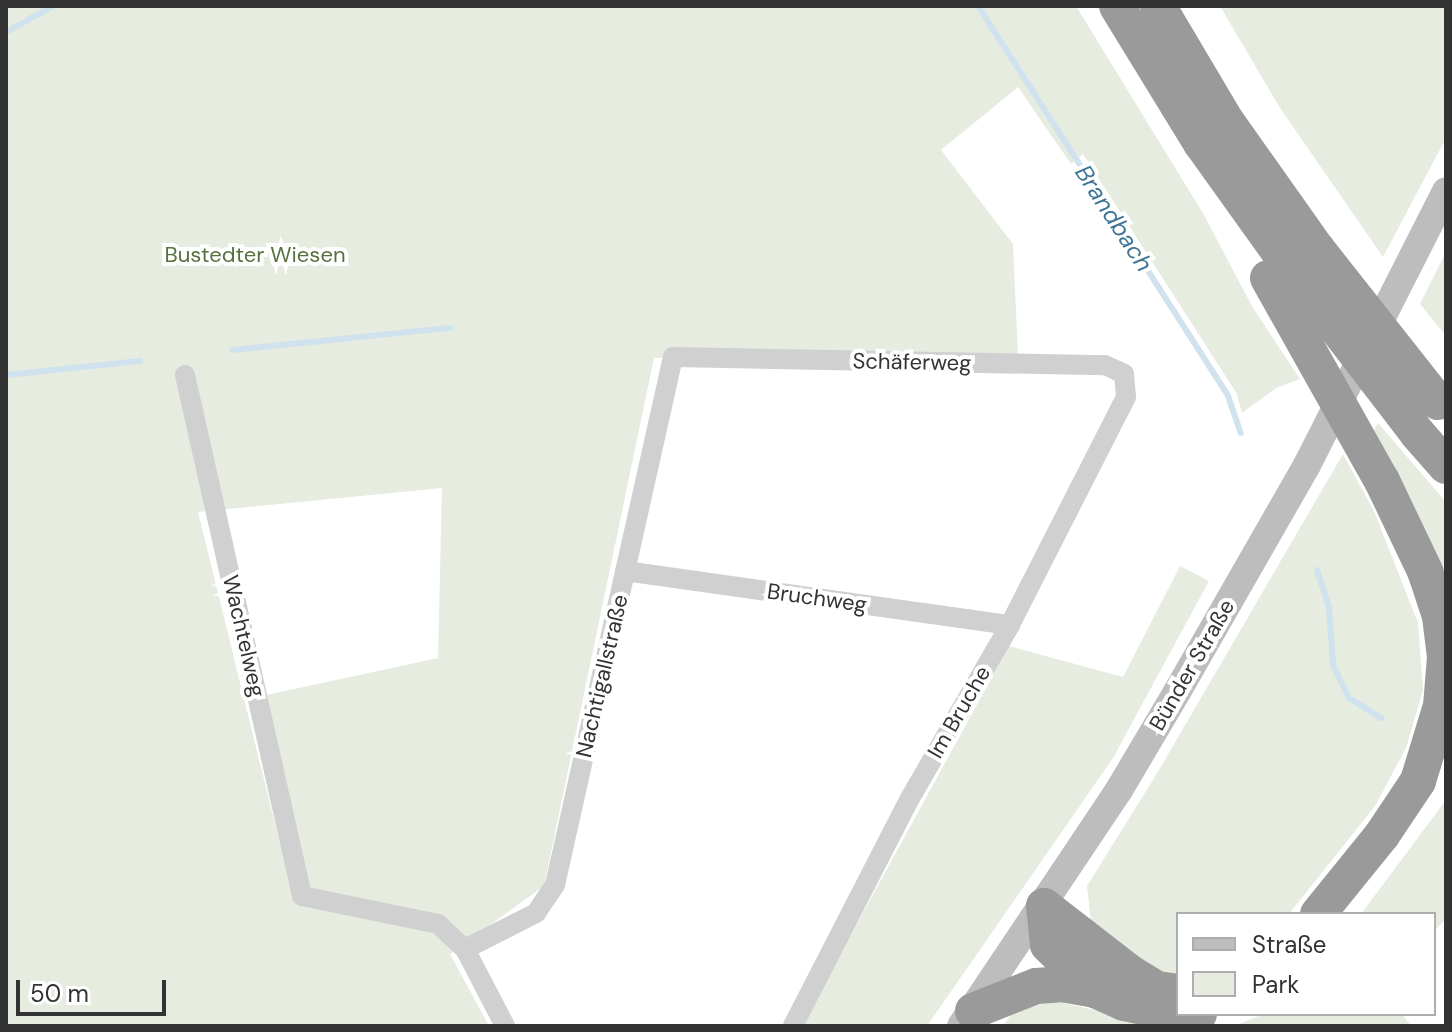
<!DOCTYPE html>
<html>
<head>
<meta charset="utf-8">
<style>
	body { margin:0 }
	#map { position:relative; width:1452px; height:1032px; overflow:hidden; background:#fff; font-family:"DM Sans",sans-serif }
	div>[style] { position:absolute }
	.green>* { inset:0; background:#e6ecdf }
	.stream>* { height:6px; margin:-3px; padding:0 3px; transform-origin:3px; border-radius:3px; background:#cfe2ee }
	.street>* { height:20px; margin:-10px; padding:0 10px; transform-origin:10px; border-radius:10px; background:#d0d0d0 }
	.secondary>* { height:28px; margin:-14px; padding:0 14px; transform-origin:14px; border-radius:14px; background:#bdbdbd }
	.highway>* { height:36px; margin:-18px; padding:0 18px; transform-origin:18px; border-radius:18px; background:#9a9a9a }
	.highway-bridge>* { height:36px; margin:-18px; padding:0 18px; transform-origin:18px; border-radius:18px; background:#9a9a9a }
	span { translate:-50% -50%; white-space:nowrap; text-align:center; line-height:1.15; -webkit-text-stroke:8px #fff; paint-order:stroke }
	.park-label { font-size:22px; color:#56703f }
	.street-label { font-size:22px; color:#333 }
	.water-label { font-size:24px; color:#3f7597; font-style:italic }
	.frame { position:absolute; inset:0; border:8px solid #333; pointer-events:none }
	.legend { position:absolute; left:1176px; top:912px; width:260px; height:104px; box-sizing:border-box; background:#fff; border:2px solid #adadad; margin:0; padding:10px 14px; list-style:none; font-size:24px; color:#333 }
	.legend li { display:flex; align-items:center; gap:16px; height:40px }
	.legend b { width:40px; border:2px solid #adadad }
	.scale { position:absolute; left:16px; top:980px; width:150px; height:36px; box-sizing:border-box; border:4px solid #333; border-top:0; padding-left:10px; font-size:24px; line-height:28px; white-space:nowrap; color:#333; -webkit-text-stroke:6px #fff; paint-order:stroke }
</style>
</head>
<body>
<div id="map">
	<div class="green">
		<i style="clip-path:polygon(evenodd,6px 6px,1076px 6px,1204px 215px,1253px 308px,1300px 379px,1276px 388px,1242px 413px,1237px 394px,1083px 154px,1071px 164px,1018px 87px,941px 150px,1013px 244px,1018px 355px,654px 358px,544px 886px,450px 954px,489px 1026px,6px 1026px,6px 6px,442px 488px,438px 658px,262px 696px,290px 885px,198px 512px,442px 488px)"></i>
		<i style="clip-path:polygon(1220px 6px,1446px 6px,1446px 138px,1383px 257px,1280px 108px)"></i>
		<i style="clip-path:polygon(1446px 252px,1446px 336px,1420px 304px)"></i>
		<i style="clip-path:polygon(1378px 423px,1446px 502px,1446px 612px,1371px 435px)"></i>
		<i style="clip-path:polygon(1343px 454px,1374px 511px,1418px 623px,1423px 690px,1406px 748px,1375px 806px,1289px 914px,1178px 914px,1178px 976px,1151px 972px,1091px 923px,1087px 886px,1156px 775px)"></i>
		<i style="clip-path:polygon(1180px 566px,1209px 581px,1113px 758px,927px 1026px,801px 1026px,1009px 646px,1123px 677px)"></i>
		<i style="clip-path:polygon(1446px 800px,1446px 919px,1434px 931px,1434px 914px,1361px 914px)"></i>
		<i style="clip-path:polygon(1049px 1002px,1064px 1003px,1164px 1026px,1003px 1026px,1013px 1012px)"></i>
		<i style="clip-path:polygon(1264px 1014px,1402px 1014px,1411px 1026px,1234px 1026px)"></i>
	</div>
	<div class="stream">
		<i style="left:978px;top:6px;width:463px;rotate:57.3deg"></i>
		<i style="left:1228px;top:396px;width:39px;rotate:71deg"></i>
		<i style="left:6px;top:32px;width:54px;rotate:-29deg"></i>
		<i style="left:232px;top:350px;width:219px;rotate:-5.8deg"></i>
		<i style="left:6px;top:375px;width:135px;rotate:-6deg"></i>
		<i style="left:1317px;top:570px;width:40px;rotate:72deg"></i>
		<i style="left:1329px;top:608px;width:57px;rotate:86deg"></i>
		<i style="left:1333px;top:665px;width:37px;rotate:64deg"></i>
		<i style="left:1349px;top:698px;width:38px;rotate:32deg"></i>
	</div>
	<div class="street">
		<i style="left:185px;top:375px;width:534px;rotate:77.34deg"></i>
		<i style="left:302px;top:896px;width:139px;rotate:11.6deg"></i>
		<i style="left:438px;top:924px;width:37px;rotate:43deg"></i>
		<i style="left:465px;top:949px;width:87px;rotate:62.5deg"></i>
		<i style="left:625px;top:571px;width:389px;rotate:8deg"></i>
		<i style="left:465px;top:949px;width:80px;rotate:-26.9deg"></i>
		<i style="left:536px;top:913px;width:34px;rotate:-56deg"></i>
		<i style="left:555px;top:885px;width:541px;rotate:-77.4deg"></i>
		<i style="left:673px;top:357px;width:432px;rotate:1.1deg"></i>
		<i style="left:1105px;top:365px;width:21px;rotate:25deg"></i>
		<i style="left:1124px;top:374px;width:23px;rotate:85deg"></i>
		<i style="left:1126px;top:397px;width:256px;rotate:117deg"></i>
		<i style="left:1010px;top:625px;width:202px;rotate:120deg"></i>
		<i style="left:909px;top:800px;width:254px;rotate:117.2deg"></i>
	</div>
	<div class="secondary">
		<i style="left:961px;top:1026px;width:284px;rotate:-56.2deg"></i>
		<i style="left:1119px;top:790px;width:114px;rotate:-59.4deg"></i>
		<i style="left:1177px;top:692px;width:262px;rotate:-60.2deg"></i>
		<i style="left:1307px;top:465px;width:307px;rotate:-63.1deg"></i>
	</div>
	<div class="highway">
		<i style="left:1117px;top:6px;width:161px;rotate:58.5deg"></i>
		<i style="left:1201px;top:143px;width:151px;rotate:54.4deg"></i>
		<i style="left:1158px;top:6px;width:135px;rotate:59.3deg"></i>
		<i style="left:1227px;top:122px;width:156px;rotate:54.7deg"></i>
		<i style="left:1417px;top:433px;width:44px;rotate:48.7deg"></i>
		<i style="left:1044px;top:906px;width:39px;rotate:84deg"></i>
		<i style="left:1048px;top:945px;width:65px;rotate:43.8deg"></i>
		<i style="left:1095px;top:990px;width:32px;rotate:24deg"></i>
		<i style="left:1124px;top:1003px;width:57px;rotate:12.1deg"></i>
		<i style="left:1180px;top:1015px;width:19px;rotate:-3deg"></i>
		<i style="left:1044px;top:906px;width:111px;rotate:37.7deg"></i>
		<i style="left:1132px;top:974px;width:29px;rotate:31deg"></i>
		<i style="left:1157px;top:989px;width:21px;rotate:8deg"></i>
		<i style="left:1318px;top:914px;width:102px;rotate:-51deg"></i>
		<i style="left:1382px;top:835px;width:65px;rotate:-56.3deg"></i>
		<i style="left:1418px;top:781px;width:78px;rotate:-73deg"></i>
		<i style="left:1441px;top:706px;width:49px;rotate:-85.3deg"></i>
		<i style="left:1445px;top:657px;width:41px;rotate:-97deg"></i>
		<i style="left:1440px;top:616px;width:47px;rotate:-108.4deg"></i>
		<i style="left:1425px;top:571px;width:100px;rotate:-115.5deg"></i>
		<i style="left:973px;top:1011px;width:68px;rotate:-21.6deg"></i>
		<i style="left:1036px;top:986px;width:26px;rotate:-4deg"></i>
		<i style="left:1062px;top:984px;width:34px;rotate:10deg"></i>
	</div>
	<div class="highway-bridge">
		<i style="left:1317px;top:249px;width:195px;rotate:51.7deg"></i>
		<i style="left:1289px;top:266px;width:210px;rotate:52.5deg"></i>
		<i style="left:1268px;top:278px;width:233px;rotate:60.7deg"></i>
	</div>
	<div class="park-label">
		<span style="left:255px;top:255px">Bustedter Wiesen</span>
	</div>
	<div class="street-label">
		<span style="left:912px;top:362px;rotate:1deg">Schäferweg</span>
		<span style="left:817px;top:598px;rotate:8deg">Bruchweg</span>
		<span style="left:244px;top:636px;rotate:77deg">Wachtelweg</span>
		<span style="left:1192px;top:665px;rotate:-60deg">Bünder Straße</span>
		<span style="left:602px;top:676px;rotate:-77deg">Nachtigallstraße</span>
		<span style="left:959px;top:712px;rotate:-60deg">Im Bruche</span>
	</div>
	<div class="water-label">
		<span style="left:1114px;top:218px;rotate:57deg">Brandbach</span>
	</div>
	<div class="frame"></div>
	<ul class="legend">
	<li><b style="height:10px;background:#bdbdbd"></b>Straße</li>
	<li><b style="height:22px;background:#e6ecdf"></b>Park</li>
	</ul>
	<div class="scale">50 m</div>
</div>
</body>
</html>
